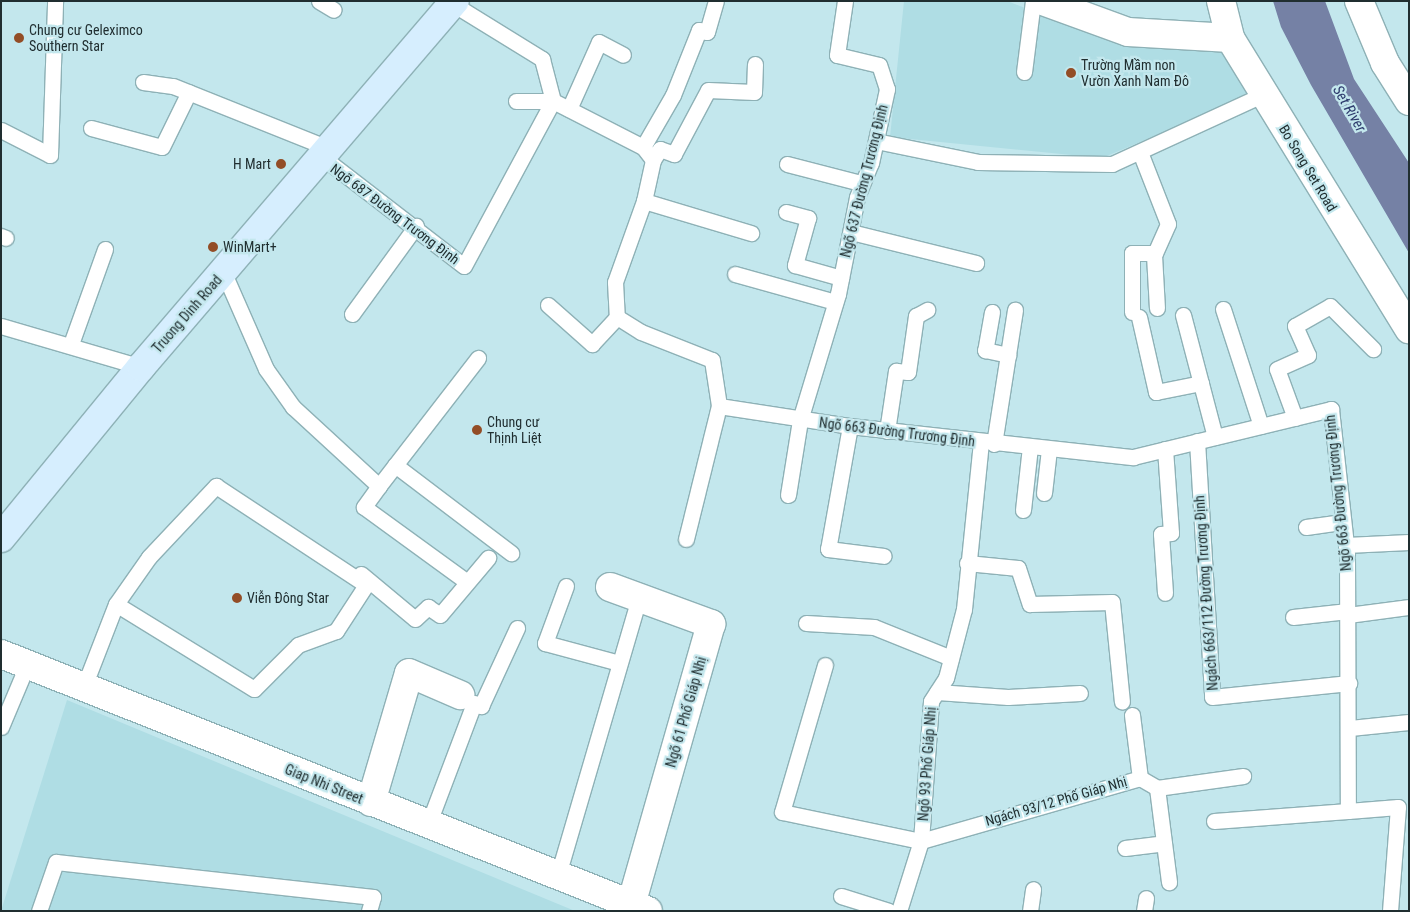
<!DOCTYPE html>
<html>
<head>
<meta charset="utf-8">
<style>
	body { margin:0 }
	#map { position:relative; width:1410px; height:912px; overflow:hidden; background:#c3e7ed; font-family:"Roboto Condensed",sans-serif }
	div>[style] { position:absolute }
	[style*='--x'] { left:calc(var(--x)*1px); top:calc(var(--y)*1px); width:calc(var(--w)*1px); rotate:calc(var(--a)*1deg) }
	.built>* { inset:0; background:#afdde4 }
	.water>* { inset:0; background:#7581a5 }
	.roads { filter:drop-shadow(1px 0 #8eb1b6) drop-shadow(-1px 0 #8eb1b6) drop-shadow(0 1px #8eb1b6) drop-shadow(0 -1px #8eb1b6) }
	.service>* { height:15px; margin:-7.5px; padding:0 7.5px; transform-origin:7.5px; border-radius:7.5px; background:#fff }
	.minor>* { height:28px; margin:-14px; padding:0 14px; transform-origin:14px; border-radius:14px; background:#fff }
	.tertiary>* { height:28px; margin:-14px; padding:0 14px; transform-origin:14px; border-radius:14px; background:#fff }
	.secondary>* { height:28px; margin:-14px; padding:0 14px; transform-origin:14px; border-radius:14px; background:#d6eefe }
	.dots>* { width:14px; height:14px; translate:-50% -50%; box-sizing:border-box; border:2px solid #c3e7ed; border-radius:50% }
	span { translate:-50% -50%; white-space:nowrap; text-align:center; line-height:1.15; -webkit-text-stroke:4.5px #c3e7ed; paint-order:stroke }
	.poi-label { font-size:14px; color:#202e30 }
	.left { translate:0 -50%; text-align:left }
	.right { translate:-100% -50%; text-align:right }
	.street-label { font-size:14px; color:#202e30 }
	.water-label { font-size:15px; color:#2e3b6d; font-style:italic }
	.frame { position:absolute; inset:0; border:2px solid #202e30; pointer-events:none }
</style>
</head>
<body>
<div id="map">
	<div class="built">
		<div style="clip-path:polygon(904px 1px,1007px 1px,1113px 41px,1181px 50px,1230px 50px,1257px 93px,1102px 158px,890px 137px)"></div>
		<div style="clip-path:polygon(67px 700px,575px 911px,1px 911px)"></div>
	</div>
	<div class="water">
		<div style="clip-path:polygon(1273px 1px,1325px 1px,1354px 79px,1409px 163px,1409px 253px,1311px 85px,1281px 27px)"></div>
	</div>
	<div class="roads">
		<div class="service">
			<div style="--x:319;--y:1;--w:17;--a:31"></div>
			<div style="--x:453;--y:4;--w:105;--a:31.7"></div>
			<div style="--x:542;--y:59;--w:43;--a:75.3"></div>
			<div style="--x:553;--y:101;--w:101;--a:27.1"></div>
			<div style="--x:643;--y:147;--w:16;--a:52"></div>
			<div style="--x:653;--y:160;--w:42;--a:102.4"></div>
			<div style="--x:644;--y:201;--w:86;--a:109.7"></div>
			<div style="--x:615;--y:282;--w:35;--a:87"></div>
			<div style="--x:617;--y:317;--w:28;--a:32"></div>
			<div style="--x:641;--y:332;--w:76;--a:21.5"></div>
			<div style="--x:712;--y:360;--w:47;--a:81.3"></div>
			<div style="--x:719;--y:406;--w:133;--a:8.7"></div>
			<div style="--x:850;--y:426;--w:285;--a:6.3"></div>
			<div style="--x:1133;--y:457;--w:204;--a:-13.6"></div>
			<div style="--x:1331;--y:409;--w:147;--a:83.7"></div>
			<div style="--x:1347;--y:555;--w:256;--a:89.8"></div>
			<div style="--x:1348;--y:811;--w:50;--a:-4.6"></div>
			<div style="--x:1398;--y:807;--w:104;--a:94.4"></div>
			<div style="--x:1024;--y:72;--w:72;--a:-82.8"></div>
			<div style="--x:143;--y:82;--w:30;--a:8"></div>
			<div style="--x:173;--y:86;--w:167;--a:21.8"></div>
			<div style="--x:569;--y:109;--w:73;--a:-65.9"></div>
			<div style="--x:599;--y:42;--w:27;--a:28"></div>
			<div style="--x:91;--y:128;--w:73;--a:15"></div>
			<div style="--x:162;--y:147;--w:61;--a:-63.9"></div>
			<div style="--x:1;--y:130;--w:55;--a:27"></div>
			<div style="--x:50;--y:155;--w:154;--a:-88.1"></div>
			<div style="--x:876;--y:141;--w:104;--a:11.6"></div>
			<div style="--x:978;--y:162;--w:134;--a:0.9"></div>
			<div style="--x:1112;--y:164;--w:167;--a:-24.7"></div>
			<div style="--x:643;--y:147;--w:60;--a:-60"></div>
			<div style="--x:673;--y:95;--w:70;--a:-68.2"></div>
			<div style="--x:699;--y:30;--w:8;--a:14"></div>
			<div style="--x:707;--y:32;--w:32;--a:-74"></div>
			<div style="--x:1140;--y:152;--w:77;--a:68.7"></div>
			<div style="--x:1168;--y:224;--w:34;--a:114"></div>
			<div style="--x:1154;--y:255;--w:53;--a:86.8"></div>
			<div style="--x:321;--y:156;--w:180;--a:37.6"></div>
			<div style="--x:464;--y:266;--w:187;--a:-61.7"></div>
			<div style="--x:553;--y:101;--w:37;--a:180"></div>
			<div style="--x:653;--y:160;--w:13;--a:-58"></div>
			<div style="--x:660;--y:149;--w:15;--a:20"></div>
			<div style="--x:674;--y:154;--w:72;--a:-62"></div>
			<div style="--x:708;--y:90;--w:46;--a:2.5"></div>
			<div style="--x:754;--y:92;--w:28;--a:-88"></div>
			<div style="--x:787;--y:164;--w:76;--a:14.4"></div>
			<div style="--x:644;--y:201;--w:112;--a:16.7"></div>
			<div style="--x:786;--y:212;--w:23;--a:15"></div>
			<div style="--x:808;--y:218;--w:49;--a:105.5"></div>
			<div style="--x:795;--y:265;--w:48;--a:15.8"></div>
			<div style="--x:851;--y:232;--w:129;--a:13.9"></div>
			<div style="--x:1;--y:236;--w:5;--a:22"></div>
			<div style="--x:223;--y:271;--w:107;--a:66.3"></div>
			<div style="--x:266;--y:369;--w:47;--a:54.6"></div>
			<div style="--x:293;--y:407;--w:117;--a:42.6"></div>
			<div style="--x:379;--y:486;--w:26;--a:126"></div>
			<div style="--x:364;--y:507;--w:126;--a:36"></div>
			<div style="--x:735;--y:274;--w:104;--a:15.6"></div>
			<div style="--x:548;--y:305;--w:59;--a:41.6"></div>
			<div style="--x:592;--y:344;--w:37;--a:-47"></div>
			<div style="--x:1223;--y:309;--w:123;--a:72"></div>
			<div style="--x:992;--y:312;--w:39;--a:100"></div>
			<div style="--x:985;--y:350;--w:24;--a:12"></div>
			<div style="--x:1132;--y:312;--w:59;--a:-90"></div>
			<div style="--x:1132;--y:253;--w:23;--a:0"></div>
			<div style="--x:352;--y:314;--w:109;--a:-54"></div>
			<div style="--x:1183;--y:315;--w:126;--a:75.3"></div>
			<div style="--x:1139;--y:317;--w:77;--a:77.2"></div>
			<div style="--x:1156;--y:392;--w:46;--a:-11.3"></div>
			<div style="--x:1;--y:326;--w:146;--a:16.3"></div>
			<div style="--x:71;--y:344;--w:101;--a:-70.3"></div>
			<div style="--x:1295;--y:418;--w:52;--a:-110.2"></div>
			<div style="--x:1277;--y:369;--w:34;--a:-24"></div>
			<div style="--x:1308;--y:355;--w:32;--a:-114"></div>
			<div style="--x:1295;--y:326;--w:40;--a:-29.7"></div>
			<div style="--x:1330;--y:306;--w:61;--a:45"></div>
			<div style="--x:850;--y:426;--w:125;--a:100.1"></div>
			<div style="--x:828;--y:549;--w:56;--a:7.1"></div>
			<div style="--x:887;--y:431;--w:61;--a:-81.5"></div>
			<div style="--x:896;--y:371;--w:12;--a:5"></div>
			<div style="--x:908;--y:372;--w:57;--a:-81.9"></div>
			<div style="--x:916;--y:316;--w:13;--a:-29"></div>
			<div style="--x:1197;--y:441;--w:256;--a:86.6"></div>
			<div style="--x:1212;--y:697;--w:138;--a:-5.8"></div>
			<div style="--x:994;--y:444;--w:136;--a:-81.1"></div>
			<div style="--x:1165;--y:449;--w:84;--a:85.9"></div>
			<div style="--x:1171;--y:533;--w:10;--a:174"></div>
			<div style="--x:1161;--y:534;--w:59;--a:86.1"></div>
			<div style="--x:395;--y:465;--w:146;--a:37.2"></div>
			<div style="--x:379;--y:486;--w:162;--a:-52.3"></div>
			<div style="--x:1044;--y:493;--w:44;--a:-83.5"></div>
			<div style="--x:788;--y:495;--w:76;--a:-80.9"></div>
			<div style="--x:800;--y:420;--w:132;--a:-73.2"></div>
			<div style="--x:838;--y:294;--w:99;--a:-78.9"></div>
			<div style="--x:857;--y:197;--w:37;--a:-68"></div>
			<div style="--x:871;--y:163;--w:76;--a:-77.8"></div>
			<div style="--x:887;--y:89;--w:25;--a:-108"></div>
			<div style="--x:879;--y:65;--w:43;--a:-166.6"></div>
			<div style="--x:837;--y:55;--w:55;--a:-81.6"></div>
			<div style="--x:1023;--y:510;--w:63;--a:-83.7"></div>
			<div style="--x:1306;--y:527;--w:37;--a:-8"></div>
			<div style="--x:686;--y:539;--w:137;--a:-76.1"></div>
			<div style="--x:1346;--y:545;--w:63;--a:-2.7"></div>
			<div style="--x:967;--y:563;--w:51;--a:5.6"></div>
			<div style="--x:1018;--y:568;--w:38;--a:72"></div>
			<div style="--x:1030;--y:604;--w:82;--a:-1.4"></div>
			<div style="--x:1112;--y:602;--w:100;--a:84.3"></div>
			<div style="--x:361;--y:574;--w:70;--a:39.8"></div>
			<div style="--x:415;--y:619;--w:18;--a:-43"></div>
			<div style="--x:428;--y:607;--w:14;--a:34"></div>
			<div style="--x:440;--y:615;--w:75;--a:-49.9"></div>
			<div style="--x:566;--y:586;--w:61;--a:110.2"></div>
			<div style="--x:545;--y:643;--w:77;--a:15.1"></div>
			<div style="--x:1348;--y:615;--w:62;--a:-7.5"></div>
			<div style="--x:1293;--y:617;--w:55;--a:-6.2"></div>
			<div style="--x:806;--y:623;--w:68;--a:3.4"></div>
			<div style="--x:874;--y:627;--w:83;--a:21.9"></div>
			<div style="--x:825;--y:665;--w:153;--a:106.3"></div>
			<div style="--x:782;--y:812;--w:142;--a:11.8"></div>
			<div style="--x:921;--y:841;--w:228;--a:-16"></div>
			<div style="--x:1140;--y:778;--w:20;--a:30"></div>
			<div style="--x:1157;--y:788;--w:95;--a:82.7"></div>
			<div style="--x:83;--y:689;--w:91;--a:-68.8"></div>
			<div style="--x:116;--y:604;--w:57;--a:-54.9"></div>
			<div style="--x:149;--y:557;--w:98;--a:-46.7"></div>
			<div style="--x:216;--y:486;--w:180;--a:33.4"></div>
			<div style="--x:366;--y:585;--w:55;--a:123.1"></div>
			<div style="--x:336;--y:631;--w:40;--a:159.8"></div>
			<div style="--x:298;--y:645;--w:62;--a:135"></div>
			<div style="--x:254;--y:689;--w:162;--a:-148.4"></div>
			<div style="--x:937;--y:692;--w:71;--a:4"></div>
			<div style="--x:1008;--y:697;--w:72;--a:-3.2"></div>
			<div style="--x:1132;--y:715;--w:64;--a:82.8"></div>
			<div style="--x:1;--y:727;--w:67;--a:-67.2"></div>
			<div style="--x:1350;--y:728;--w:59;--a:-5.8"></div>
			<div style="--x:1157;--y:788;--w:87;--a:-7.9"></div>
			<div style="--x:1214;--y:821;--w:134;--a:-4.3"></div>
			<div style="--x:428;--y:825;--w:130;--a:-69.3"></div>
			<div style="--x:474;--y:703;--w:8;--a:23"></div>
			<div style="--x:481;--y:706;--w:86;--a:-65.2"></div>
			<div style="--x:1125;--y:848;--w:39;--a:-7"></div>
			<div style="--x:558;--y:875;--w:289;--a:-73.7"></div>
			<div style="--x:841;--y:896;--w:50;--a:17.4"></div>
			<div style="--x:39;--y:911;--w:52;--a:-70.9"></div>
			<div style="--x:56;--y:862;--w:319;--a:6.3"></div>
			<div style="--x:373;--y:897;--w:15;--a:106"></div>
			<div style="--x:899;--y:911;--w:73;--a:-72.6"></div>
			<div style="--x:921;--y:841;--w:140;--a:-85.9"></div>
			<div style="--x:931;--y:701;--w:27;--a:-57"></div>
			<div style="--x:946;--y:678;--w:71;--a:-75.4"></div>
			<div style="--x:964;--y:609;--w:168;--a:-84.2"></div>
			<div style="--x:1030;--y:911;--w:22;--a:-82"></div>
			<div style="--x:1144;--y:911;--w:13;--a:-81"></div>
		</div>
		<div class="minor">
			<div style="--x:1043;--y:1;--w:90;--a:20"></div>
			<div style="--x:1128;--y:32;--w:102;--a:3.4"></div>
			<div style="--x:610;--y:587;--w:108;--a:20.1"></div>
			<div style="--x:711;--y:624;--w:291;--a:105.9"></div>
			<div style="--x:371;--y:802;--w:134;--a:-73.6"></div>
			<div style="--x:409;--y:673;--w:56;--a:23.3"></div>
		</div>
		<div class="tertiary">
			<div style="--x:1221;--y:1;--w:38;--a:76"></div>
			<div style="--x:1230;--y:38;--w:342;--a:58.4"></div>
			<div style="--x:1359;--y:1;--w:67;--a:67.2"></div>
			<div style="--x:1385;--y:63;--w:45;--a:57.7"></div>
			<div style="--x:1;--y:654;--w:696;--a:21.66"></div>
		</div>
		<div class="secondary">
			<div style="--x:1;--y:538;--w:221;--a:-50.7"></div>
			<div style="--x:141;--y:367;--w:482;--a:-49.4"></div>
		</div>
	</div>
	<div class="dots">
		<div style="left:19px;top:38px;background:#934d26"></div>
		<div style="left:1071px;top:73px;background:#934d26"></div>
		<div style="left:281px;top:164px;background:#934d26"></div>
		<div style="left:213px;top:247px;background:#934d26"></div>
		<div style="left:477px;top:430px;background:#934d26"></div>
		<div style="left:237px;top:598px;background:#934d26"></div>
	</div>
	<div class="poi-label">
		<span class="left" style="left:29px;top:38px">Chung cư Geleximco<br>Southern Star</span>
		<span class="left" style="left:1081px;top:73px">Trường Mầm non<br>Vườn Xanh Nam Đô</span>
		<span class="right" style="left:271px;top:164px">H Mart</span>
		<span class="left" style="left:223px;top:247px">WinMart+</span>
		<span class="left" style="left:487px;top:430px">Chung cư<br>Thịnh Liệt</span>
		<span class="left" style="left:247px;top:598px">Viễn Đông Star</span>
	</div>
	<div class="street-label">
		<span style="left:1308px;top:168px;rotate:59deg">Bo Song Set Road</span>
		<span style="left:864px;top:181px;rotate:-76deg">Ngõ 637 Đường Trương Định</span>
		<span style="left:395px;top:214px;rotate:37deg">Ngõ 687 Đường Trương Định</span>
		<span style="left:187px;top:314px;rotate:-49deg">Truong Dinh Road</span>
		<span style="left:897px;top:432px;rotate:7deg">Ngõ 663 Đường Trương Định</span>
		<span style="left:1338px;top:493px;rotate:-96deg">Ngõ 663 Đường Trương Định</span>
		<span style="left:1206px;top:593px;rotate:-94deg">Ngách 663/112 Đường Trương Định</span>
		<span style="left:686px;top:712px;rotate:-74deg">Ngõ 61 Phố Giáp Nhị</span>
		<span style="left:927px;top:764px;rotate:-86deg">Ngõ 93 Phố Giáp Nhị</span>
		<span style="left:324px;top:784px;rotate:22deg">Giap Nhi Street</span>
		<span style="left:1056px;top:801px;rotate:-16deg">Ngách 93/12 Phố Giáp Nhị</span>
	</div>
	<div class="water-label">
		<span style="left:1349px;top:109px;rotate:60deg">Set River</span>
	</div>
	<div class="frame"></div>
</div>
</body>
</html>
